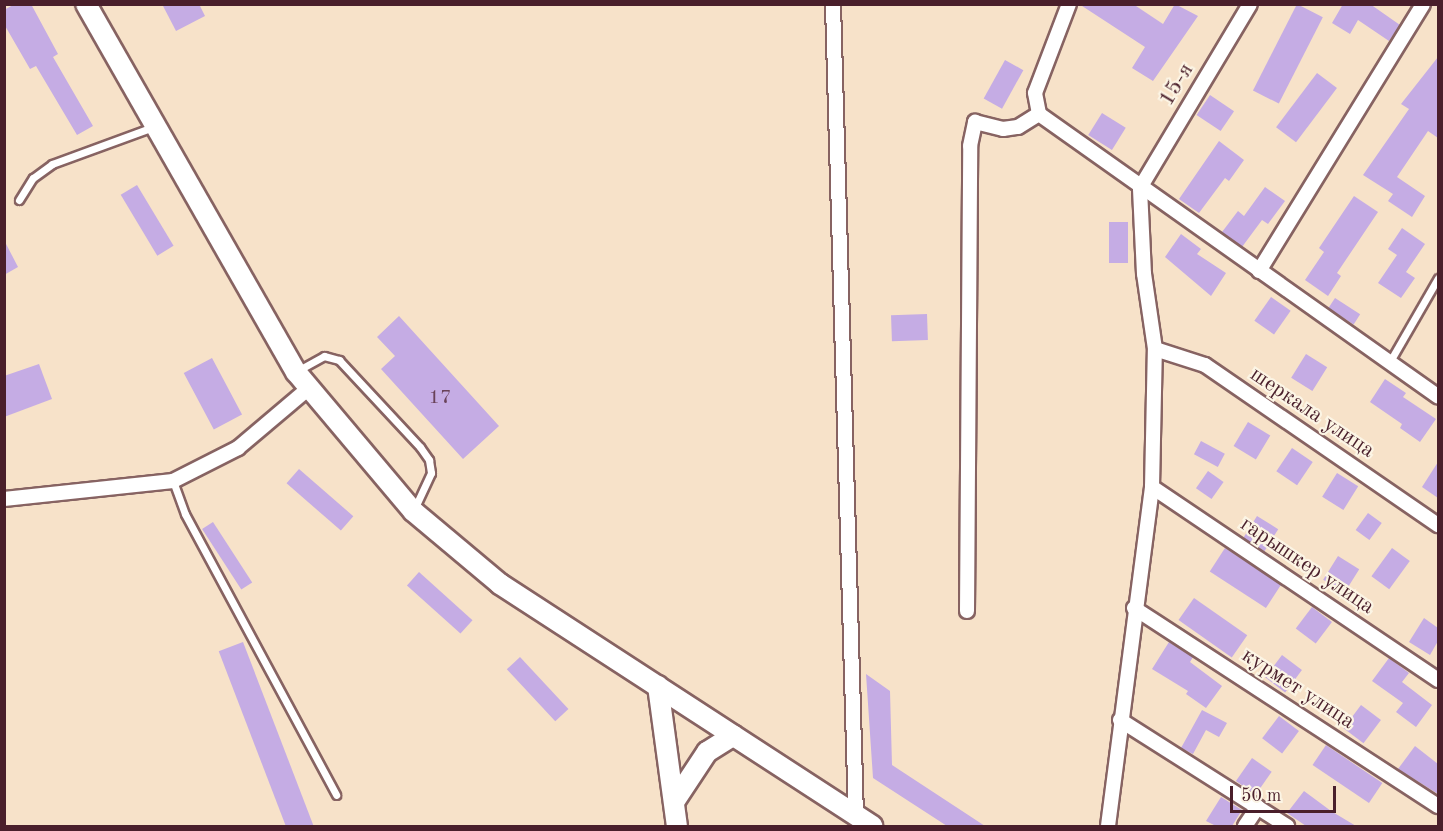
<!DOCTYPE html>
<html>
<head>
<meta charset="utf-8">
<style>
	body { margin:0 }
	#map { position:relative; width:1443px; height:831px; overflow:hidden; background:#f7e2c9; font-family:"Old Standard TT",serif }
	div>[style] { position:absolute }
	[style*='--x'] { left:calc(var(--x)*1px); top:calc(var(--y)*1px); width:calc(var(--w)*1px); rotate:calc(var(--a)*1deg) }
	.building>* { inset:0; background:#c5ace4; transform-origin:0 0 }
	.roads { filter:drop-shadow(2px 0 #876362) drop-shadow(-2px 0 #876362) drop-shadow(0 2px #876362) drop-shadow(0 -2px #876362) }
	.service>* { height:7px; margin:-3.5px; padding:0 3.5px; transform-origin:3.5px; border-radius:3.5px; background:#fff }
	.minor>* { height:14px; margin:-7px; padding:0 7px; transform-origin:7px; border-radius:7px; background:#fff }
	.secondary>* { height:20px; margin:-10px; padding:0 10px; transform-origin:10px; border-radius:10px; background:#fff }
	span { translate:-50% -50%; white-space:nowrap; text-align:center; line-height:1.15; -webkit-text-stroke:4.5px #fcf5e5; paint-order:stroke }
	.number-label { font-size:20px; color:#694259 }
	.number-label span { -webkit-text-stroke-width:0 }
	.street-label { font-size:22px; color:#4a1f2b }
	.frame { position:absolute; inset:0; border:6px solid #4a1f2b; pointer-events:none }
	.scale { position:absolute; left:1230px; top:786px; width:106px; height:27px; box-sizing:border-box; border:3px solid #4a1f2b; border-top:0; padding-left:8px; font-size:18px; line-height:21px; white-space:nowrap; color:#4a1f2b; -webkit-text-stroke:4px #fcf5e5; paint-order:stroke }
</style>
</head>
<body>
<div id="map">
	<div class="building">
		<div style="clip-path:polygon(15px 4px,31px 4px,58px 54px,53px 57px,93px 126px,77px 135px,36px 66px,30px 69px,4px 24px,4px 10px)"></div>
		<div style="clip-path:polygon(162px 4px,199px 4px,205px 16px,176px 31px)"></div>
		<div style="clip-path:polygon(1079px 4px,1133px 4px,1163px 24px,1175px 4px,1198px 16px,1153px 81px,1132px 68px,1145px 47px)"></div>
		<div style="left:1297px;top:4px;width:29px;height:97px;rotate:27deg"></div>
		<div style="clip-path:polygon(1343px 4px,1370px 4px,1400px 25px,1389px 41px,1358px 20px,1350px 34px,1332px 23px)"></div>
		<div style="clip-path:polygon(1438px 57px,1438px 138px,1428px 131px,1397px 177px,1425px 196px,1412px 217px,1388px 201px,1393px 194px,1363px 175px,1409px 109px,1401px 104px)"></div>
		<div style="left:1005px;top:60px;width:21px;height:44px;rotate:29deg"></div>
		<div style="left:1317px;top:73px;width:25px;height:68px;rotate:37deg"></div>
		<div style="left:1210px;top:95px;width:29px;height:24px;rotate:34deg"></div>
		<div style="left:1102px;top:113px;width:28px;height:26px;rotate:32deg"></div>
		<div style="clip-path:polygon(1219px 141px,1244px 160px,1229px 181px,1225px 178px,1199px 213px,1179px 199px)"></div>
		<div style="left:137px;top:185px;width:71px;height:19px;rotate:59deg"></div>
		<div style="clip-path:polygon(1265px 187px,1285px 201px,1268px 224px,1262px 220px,1242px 247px,1222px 232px,1238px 211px,1244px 216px)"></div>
		<div style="clip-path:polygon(1354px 196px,1378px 212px,1337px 273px,1341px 276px,1328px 296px,1305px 280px,1324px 252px,1319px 248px)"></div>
		<div style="left:1109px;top:222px;width:19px;height:41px"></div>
		<div style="clip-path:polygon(1402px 228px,1425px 244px,1406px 272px,1415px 278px,1401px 298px,1378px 283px,1397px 255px,1388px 249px)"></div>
		<div style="clip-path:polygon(1181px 234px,1201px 249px,1197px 254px,1226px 273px,1211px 296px,1165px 257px)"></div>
		<div style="clip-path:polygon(4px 240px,18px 267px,4px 275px)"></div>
		<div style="left:1271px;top:297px;width:24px;height:29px;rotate:35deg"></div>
		<div style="left:1335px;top:298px;width:30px;height:12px;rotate:33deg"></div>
		<div style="left:927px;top:314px;width:26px;height:36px;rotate:88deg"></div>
		<div style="clip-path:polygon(399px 316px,499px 426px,463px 459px,381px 369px,395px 356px,377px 337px)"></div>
		<div style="left:1306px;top:354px;width:25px;height:28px;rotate:32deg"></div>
		<div style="left:212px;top:358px;width:64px;height:32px;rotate:62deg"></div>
		<div style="clip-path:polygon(39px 364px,52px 399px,4px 417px,4px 376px)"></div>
		<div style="clip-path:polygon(1385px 379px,1406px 393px,1403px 397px,1436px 419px,1420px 442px,1400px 428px,1402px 424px,1370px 402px)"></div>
		<div style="left:1248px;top:422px;width:26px;height:28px;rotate:31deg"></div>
		<div style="left:1201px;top:441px;width:27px;height:15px;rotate:28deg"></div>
		<div style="left:1292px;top:448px;width:25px;height:28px;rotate:34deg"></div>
		<div style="clip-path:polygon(1438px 462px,1438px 498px,1422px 487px)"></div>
		<div style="left:299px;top:469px;width:72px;height:19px;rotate:41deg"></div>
		<div style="left:1208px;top:471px;width:19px;height:21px;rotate:35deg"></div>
		<div style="left:1337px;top:473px;width:25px;height:28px;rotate:32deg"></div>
		<div style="left:1368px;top:513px;width:17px;height:21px;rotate:36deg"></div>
		<div style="left:1257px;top:516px;width:25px;height:26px;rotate:32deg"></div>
		<div style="left:213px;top:522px;width:72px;height:13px;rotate:57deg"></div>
		<div style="left:1225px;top:548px;width:67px;height:28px;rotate:33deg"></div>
		<div style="left:1392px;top:548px;width:22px;height:35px;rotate:36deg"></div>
		<div style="left:1338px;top:556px;width:25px;height:28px;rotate:32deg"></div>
		<div style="left:419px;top:572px;width:72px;height:18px;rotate:42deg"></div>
		<div style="left:1194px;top:598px;width:65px;height:27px;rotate:35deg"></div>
		<div style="left:1312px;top:607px;width:25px;height:27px;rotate:37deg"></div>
		<div style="clip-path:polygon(1424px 618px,1438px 628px,1438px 641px,1430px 655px,1409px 642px)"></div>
		<div style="left:243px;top:642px;width:197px;height:26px;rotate:69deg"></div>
		<div style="clip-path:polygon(1169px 642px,1193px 657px,1190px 662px,1222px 686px,1206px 708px,1186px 694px,1188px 691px,1152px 669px)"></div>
		<div style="left:1282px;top:655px;width:25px;height:28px;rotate:37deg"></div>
		<div style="left:520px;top:657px;width:71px;height:18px;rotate:47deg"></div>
		<div style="clip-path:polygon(1389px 658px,1409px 673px,1402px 682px,1432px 705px,1416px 727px,1396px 712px,1403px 703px,1372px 681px)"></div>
		<div style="clip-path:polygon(866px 674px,890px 691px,892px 765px,985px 826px,947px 826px,873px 778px)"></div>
		<div style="left:1361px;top:705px;width:25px;height:29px;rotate:37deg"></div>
		<div style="clip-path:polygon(1202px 710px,1227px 723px,1219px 737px,1206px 730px,1193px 754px,1181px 748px)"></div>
		<div style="left:1279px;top:716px;width:25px;height:28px;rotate:37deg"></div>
		<div style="left:1326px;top:745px;width:68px;height:24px;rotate:34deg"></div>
		<div style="clip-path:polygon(1415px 746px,1438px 764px,1438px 794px,1398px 769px)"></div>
		<div style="left:1252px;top:758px;width:24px;height:28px;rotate:35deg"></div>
		<div style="clip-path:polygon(1304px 791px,1331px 811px,1356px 826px,1306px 826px,1287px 813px)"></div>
		<div style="clip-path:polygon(1221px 797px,1242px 810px,1232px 826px,1216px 826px,1206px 821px)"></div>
	</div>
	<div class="roads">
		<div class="service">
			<div style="--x:19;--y:200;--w:26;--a:-58"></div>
			<div style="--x:33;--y:178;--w:24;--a:-36"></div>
			<div style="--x:52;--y:164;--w:108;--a:-20.1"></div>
			<div style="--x:1389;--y:363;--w:98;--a:-60"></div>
			<div style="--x:297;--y:371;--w:31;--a:-29"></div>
			<div style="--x:324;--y:356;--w:16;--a:15"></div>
			<div style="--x:339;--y:360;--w:119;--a:47"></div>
			<div style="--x:420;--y:447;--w:16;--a:55"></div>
			<div style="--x:429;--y:460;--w:13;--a:81"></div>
			<div style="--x:431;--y:473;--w:40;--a:115"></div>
			<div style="--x:173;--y:481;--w:35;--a:70"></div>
			<div style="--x:185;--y:514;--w:319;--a:61.7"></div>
		</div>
		<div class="minor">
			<div style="--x:833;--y:4;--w:812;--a:88.38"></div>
			<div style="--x:1069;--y:4;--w:95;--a:110.9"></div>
			<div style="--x:1035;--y:93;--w:21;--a:79"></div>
			<div style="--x:1039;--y:114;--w:489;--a:35.3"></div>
			<div style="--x:1140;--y:188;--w:214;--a:-59.1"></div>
			<div style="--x:1259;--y:271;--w:313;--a:-58.4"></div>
			<div style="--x:1155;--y:349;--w:52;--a:17.7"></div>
			<div style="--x:1205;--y:365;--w:283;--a:34.5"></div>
			<div style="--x:1152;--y:487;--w:345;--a:34"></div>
			<div style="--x:4;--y:499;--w:170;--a:-6.1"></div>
			<div style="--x:173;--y:481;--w:73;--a:-26.9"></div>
			<div style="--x:238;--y:448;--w:93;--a:-40.2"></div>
			<div style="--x:1134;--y:608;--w:363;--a:33.1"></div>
			<div style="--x:967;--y:611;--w:465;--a:-89.6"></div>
			<div style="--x:970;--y:146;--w:25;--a:-78"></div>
			<div style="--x:975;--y:122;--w:29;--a:14"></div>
			<div style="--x:1003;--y:129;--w:15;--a:-8"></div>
			<div style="--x:1018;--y:127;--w:25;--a:-32"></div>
			<div style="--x:1120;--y:720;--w:198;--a:32.4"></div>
			<div style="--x:1108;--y:826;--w:342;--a:-82.6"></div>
			<div style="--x:1152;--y:487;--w:138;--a:-88.8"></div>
			<div style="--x:1155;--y:349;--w:76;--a:-98.3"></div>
			<div style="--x:1144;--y:274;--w:86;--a:-92.7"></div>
			<div style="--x:1245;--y:826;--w:23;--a:-56"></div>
		</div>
		<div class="secondary">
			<div style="--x:86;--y:4;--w:424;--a:60.3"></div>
			<div style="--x:296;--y:372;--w:182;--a:49.9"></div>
			<div style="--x:413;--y:511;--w:114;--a:40"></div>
			<div style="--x:500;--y:584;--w:444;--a:33"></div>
			<div style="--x:658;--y:686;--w:141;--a:82.3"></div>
			<div style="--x:674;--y:802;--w:60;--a:-56.6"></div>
			<div style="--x:707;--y:752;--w:31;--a:-32"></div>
		</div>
	</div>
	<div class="number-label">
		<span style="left:440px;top:398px">17</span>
	</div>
	<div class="street-label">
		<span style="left:1177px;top:85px;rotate:-59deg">15-я</span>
		<span style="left:1312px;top:413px;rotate:34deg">шеркала улица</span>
		<span style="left:1307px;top:566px;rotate:34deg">гарышкер улица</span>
		<span style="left:1298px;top:689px;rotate:33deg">курмет улица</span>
	</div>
	<div class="frame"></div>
	<div class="scale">50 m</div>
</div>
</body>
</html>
